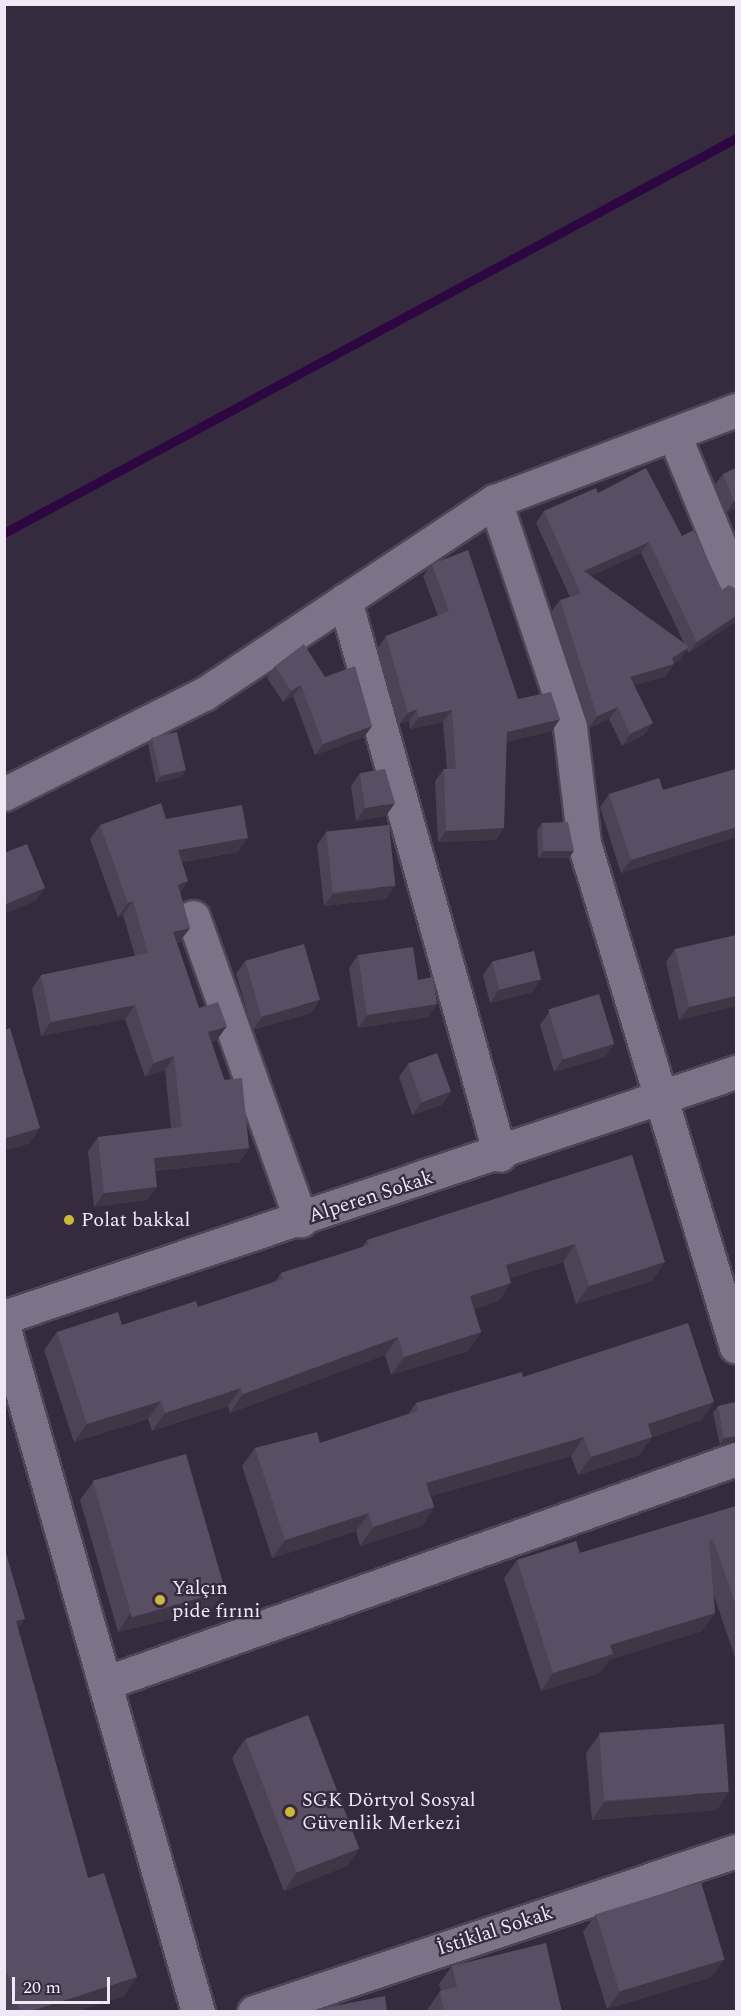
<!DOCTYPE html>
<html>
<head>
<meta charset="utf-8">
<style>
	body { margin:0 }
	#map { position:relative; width:741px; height:2016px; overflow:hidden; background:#352a3e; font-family:Spectral,serif }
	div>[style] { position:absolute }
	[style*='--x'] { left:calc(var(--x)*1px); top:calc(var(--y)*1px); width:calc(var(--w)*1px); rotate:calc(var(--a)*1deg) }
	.stream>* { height:9px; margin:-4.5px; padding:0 4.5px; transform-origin:4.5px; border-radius:4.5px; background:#2d0741 }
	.roads { filter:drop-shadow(2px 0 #4f4556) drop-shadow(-2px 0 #4f4556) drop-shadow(0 2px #4f4556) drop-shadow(0 -2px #4f4556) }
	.minor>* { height:33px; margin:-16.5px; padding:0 16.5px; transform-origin:16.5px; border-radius:16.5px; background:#7e7288 }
	.wall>* { inset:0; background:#4d4356 }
	.shaded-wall>* { inset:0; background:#3f3746 }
	.building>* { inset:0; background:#5a4e64; transform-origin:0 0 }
	.dots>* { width:16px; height:16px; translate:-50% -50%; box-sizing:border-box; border:3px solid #352a3e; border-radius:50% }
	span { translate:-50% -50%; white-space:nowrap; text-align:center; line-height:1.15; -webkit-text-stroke:4.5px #352a3e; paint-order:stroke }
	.street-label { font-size:20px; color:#efe8f5 }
	.poi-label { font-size:20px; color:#efe8f5 }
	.left { translate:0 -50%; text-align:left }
	.frame { position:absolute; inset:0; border:6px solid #efe8f5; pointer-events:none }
	.scale { position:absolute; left:12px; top:1977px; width:98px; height:27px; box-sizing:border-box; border:3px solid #efe8f5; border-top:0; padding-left:8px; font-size:18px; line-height:21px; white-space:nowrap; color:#efe8f5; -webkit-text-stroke:4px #352a3e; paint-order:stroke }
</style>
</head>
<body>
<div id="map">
	<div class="stream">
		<div style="--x:4;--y:533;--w:832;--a:-28.35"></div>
	</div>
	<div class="roads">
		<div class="minor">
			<div style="--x:675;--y:437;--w:161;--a:67.7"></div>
			<div style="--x:495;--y:501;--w:238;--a:71.6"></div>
			<div style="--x:570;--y:727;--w:117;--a:83.1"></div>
			<div style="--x:584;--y:843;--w:526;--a:73.22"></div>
			<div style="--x:345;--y:600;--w:576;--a:74.4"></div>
			<div style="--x:4;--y:794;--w:224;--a:-26.6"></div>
			<div style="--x:204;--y:694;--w:349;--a:-33.6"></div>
			<div style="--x:495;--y:501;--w:258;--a:-20.7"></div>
			<div style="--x:193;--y:917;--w:322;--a:70.4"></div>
			<div style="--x:4;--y:1317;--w:772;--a:-18.51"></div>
			<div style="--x:4;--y:1329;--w:710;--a:74.14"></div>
			<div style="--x:105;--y:1683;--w:670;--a:-19.54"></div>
			<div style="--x:254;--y:2012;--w:508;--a:-18.47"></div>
		</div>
	</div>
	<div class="wall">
		<div style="clip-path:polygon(736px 468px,736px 508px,726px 513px,715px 485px,723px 474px)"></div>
		<div style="clip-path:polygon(evenodd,598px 493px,682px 536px,722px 590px,736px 589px,689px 653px,687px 650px,681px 659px,674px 663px,666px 676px,634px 685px,644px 735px,622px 746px,609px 719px,589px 728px,551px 612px,560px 600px,570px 597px,536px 523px,544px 511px,598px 493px,641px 553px,684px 643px,590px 576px,641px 553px)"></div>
		<div style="clip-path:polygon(432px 564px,518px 699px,552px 731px,506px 742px,496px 840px,438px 842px,435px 781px,444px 769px,447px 769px,443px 722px,410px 729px,409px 721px,399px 724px,378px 648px,386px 636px,438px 616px,423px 576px)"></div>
		<div style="clip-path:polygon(275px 666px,325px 677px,372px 726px,364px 737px,315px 755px,293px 696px,283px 702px,267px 678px)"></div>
		<div style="clip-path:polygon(152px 738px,186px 770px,181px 777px,156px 783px,148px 744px)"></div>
		<div style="clip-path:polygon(736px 769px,736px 837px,621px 873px,600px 807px,609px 794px,663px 790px)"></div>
		<div style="clip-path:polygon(360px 773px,386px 816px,356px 821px,351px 786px)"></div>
		<div style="clip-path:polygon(166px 819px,238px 852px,182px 862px,180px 893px,190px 928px,180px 941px,177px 943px,199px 1008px,217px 1040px,211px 1042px,249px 1148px,240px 1162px,155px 1171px,147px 1200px,94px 1207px,88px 1151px,98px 1137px,171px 1128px,165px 1070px,145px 1077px,125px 1019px,41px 1036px,32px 989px,41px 975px,135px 956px,123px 915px,118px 917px,90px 839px,100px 825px)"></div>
		<div style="clip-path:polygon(542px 823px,569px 858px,538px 858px,537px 830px)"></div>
		<div style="clip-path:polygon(326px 832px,386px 899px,324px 906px,317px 845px)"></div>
		<div style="clip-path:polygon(675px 949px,736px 1006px,679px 1020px,666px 962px)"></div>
		<div style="clip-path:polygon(358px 955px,418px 980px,437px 1004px,428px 1017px,358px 1028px,349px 968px)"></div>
		<div style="clip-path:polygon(245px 961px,311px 1013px,253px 1030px,236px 974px)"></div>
		<div style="clip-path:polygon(492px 962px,541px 979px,532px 992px,490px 1003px,483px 975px)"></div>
		<div style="clip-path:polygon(549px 1012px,614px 1044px,605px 1057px,554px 1072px,540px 1025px)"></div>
		<div style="clip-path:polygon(408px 1064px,442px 1105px,412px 1115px,399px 1077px)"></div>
		<div style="clip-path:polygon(632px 1155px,652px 1281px,576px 1304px,563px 1262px,510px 1278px,499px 1301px,474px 1309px,481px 1332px,468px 1351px,391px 1375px,385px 1355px,230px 1413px,228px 1406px,152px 1431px,148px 1419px,74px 1442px,44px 1350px,57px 1332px,122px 1325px,198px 1307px,275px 1282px,281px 1273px,362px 1247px,367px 1240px)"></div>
		<div style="clip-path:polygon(736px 1272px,736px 1282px,734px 1276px)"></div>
		<div style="clip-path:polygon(523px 1377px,702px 1420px,652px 1437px,639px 1455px,578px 1475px,571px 1456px,431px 1496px,434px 1507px,422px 1526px,360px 1546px,356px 1531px,272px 1558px,242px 1466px,255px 1448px,320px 1443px,408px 1414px,416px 1403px)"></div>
		<div style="clip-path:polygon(736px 1402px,736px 1442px,720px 1445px,713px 1413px,718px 1406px)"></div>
		<div style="clip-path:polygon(93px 1482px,212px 1609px,118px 1632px,80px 1500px)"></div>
		<div style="clip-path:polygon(736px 1506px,736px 1660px,713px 1593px,715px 1613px,702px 1631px,609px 1660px,600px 1673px,541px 1691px,504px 1578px,517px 1560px,580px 1553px)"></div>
		<div style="clip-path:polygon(4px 1546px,18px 1629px,88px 1878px,124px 1996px,74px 2012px,4px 2012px)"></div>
		<div style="clip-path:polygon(599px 1735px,717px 1810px,592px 1820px,586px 1753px)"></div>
		<div style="clip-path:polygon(245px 1739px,347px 1866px,284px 1891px,232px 1758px)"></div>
		<div style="clip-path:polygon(596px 1914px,712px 1977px,607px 2009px,583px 1932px)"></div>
		<div style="clip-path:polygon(452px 1966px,562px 2012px,427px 2012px,427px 2010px,440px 1991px,441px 1991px,439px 1984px)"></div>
	</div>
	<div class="shaded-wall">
		<div style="clip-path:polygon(736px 500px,736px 508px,726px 513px,734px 501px)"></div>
		<div style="clip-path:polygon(649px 542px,641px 553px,576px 583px,584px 571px)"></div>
		<div style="clip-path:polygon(736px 616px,736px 622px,689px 653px,697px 642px)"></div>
		<div style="clip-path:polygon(689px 647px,681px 659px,671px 665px,674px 664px,666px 676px,622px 689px,630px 677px,672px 658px)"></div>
		<div style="clip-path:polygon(301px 685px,293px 696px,283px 702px,291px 691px)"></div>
		<div style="clip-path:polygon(618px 707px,609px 719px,589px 728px,597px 716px)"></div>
		<div style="clip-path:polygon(417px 709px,409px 721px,399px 724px,408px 713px)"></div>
		<div style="clip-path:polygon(452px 710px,443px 722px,410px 729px,419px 717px)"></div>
		<div style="clip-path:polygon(560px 719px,552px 731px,498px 744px,507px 732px)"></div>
		<div style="clip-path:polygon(653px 723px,644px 735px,622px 746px,630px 734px)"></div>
		<div style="clip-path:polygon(372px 726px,364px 737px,315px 755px,323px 744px)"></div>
		<div style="clip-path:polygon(186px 770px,181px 777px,156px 783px,161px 776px)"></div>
		<div style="clip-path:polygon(395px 803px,386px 816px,356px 821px,365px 808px)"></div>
		<div style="clip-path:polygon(736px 827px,736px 837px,621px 873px,631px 860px)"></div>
		<div style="clip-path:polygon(504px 828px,496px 840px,438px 842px,446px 831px)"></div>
		<div style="clip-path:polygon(248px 838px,238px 852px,168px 864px,178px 850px)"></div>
		<div style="clip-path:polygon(543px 851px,574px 851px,569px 858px,538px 858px)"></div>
		<div style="clip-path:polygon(188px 881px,179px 895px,178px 885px)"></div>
		<div style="clip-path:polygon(395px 886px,386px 899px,324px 906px,333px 894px)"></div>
		<div style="clip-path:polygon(45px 888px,36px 901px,4px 914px,4px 905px)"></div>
		<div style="clip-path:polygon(133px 901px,123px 915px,118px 917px,128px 903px)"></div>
		<div style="clip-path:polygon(190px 928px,180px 941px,163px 946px,173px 932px)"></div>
		<div style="clip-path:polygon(541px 979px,532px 992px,490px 1003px,499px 990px)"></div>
		<div style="clip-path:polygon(736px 996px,736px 1006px,679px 1020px,689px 1007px)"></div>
		<div style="clip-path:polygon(320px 1000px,311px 1013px,253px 1030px,262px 1017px)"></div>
		<div style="clip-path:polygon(437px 1004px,428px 1017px,358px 1028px,367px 1015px)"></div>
		<div style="clip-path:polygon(135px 1005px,125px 1019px,41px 1036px,51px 1022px)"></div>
		<div style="clip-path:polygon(227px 1026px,217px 1040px,198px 1046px,208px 1032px)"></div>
		<div style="clip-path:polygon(614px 1044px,605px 1057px,554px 1072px,563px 1059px)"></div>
		<div style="clip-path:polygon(174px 1056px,165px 1070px,145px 1077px,154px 1063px)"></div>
		<div style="clip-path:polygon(451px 1092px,442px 1105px,412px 1115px,422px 1102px)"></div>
		<div style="clip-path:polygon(40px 1128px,29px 1144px,4px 1151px,4px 1139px)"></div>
		<div style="clip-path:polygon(249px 1148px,240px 1162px,144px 1172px,154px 1158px)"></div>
		<div style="clip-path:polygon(157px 1187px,147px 1200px,94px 1207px,104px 1193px)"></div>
		<div style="clip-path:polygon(575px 1244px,563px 1262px,493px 1283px,506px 1265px)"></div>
		<div style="clip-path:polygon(665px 1262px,652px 1281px,576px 1304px,589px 1286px)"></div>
		<div style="clip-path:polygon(511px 1283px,499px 1301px,457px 1315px,470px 1296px)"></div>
		<div style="clip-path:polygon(481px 1332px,468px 1351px,391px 1375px,404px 1357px)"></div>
		<div style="clip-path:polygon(398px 1337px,385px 1355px,230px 1413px,243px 1394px)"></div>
		<div style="clip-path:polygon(241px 1388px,228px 1406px,152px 1431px,165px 1413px)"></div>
		<div style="clip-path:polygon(161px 1401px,148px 1419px,74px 1442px,87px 1424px)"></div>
		<div style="clip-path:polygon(714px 1402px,702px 1420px,635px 1442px,648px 1424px)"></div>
		<div style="clip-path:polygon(736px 1436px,736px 1442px,720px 1445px,724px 1438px)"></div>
		<div style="clip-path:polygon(584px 1437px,571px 1456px,414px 1501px,426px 1483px)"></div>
		<div style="clip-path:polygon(652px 1437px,639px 1455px,578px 1475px,591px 1457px)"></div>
		<div style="clip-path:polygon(434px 1507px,422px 1526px,360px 1546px,373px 1527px)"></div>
		<div style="clip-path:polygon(369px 1513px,356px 1531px,272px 1558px,285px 1540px)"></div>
		<div style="clip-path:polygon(225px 1591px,212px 1609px,118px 1632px,130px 1614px)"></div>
		<div style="clip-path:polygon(715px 1613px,702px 1631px,609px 1660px,600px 1673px,541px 1691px,553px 1673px,610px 1645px)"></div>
		<div style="clip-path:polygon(25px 1619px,12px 1637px,16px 1621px)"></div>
		<div style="clip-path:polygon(729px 1792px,717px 1810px,592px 1820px,604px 1802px)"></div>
		<div style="clip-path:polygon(360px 1848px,347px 1866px,284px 1891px,297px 1872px)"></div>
		<div style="clip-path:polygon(725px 1959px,712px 1977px,607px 2009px,620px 1991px)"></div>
		<div style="clip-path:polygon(137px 1977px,124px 1996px,74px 2012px,28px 2012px)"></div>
	</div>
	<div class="building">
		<div style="clip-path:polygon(646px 468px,682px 536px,694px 530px,722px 590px,729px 585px,736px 589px,736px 616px,697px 642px,649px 542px,584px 571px,689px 647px,672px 658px,674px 664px,630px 677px,653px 723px,630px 734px,618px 707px,597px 716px,560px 600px,581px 594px,544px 511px,596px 488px,598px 493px)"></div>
		<div style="clip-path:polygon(736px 468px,736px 500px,734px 501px,723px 474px)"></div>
		<div style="clip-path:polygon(468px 550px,518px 699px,551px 692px,560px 719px,507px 732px,504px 828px,446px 831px,444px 769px,456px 769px,452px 710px,419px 717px,417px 709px,408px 713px,386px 636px,449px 611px,432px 564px)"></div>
		<div style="clip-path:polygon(304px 644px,325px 677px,355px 666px,372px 726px,323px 744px,301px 685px,291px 691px,275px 666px)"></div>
		<div style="left:177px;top:732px;width:39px;height:26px;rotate:77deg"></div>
		<div style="clip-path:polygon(385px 769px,395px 803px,365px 808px,360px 773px)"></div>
		<div style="clip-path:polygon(736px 769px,736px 827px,631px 860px,609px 794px,659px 778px,663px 790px)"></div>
		<div style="clip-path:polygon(161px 803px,166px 819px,242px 805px,248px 838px,178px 850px,188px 881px,178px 885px,190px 928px,173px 932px,199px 1008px,218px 1002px,227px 1026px,208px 1032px,224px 1080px,242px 1078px,249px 1148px,154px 1158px,157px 1187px,104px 1193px,98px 1137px,182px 1127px,174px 1056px,154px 1063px,135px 1005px,51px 1022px,41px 975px,148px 953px,133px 901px,128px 903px,100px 825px)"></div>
		<div style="clip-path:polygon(568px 822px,574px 851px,543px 851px,542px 823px)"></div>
		<div style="left:389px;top:825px;width:61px;height:63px;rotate:84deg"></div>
		<div style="clip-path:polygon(27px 844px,45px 888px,4px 905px,4px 853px)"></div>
		<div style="clip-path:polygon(736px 935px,736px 996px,689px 1007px,675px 949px)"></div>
		<div style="left:304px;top:944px;width:58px;height:61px;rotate:74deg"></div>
		<div style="clip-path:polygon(413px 947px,418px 980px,433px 977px,437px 1004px,367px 1015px,358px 955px)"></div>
		<div style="left:534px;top:951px;width:29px;height:43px;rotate:76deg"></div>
		<div style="left:599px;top:994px;width:52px;height:53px;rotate:73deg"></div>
		<div style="clip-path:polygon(10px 1028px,40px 1128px,4px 1139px,4px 1030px)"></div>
		<div style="left:437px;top:1053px;width:41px;height:31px;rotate:70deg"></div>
		<div style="clip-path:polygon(632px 1155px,665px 1262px,589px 1286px,575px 1244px,506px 1265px,511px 1283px,470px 1296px,481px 1332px,404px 1357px,398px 1337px,243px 1394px,241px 1388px,165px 1413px,161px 1401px,87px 1424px,57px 1332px,118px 1312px,122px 1325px,196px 1301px,198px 1307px,283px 1279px,281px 1273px,369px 1245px,367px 1240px)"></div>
		<div style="clip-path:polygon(688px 1323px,714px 1402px,648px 1424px,652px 1437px,591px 1457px,584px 1437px,426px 1483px,434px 1507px,373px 1527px,369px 1513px,285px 1540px,255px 1448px,317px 1432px,320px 1443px,418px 1411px,416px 1403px,522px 1372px,523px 1377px)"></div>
		<div style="clip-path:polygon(736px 1402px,736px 1436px,724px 1438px,718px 1406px)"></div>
		<div style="left:186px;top:1454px;width:142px;height:97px;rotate:74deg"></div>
		<div style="clip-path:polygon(736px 1506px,736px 1605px,713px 1540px,709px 1541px,715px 1613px,610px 1645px,613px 1654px,553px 1673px,517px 1560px,576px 1541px,580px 1553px)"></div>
		<div style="clip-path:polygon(4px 1546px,25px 1619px,16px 1621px,88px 1878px,104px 1873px,137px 1977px,28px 2012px,20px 2012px,8px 1973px,4px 1974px,4px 1905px,5px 1905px,4px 1901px)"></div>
		<div style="left:308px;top:1715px;width:143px;height:67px;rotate:69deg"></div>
		<div style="left:724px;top:1724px;width:68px;height:125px;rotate:86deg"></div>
		<div style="left:701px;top:1882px;width:81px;height:110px;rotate:73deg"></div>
		<div style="clip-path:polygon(546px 1943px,562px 2012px,444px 2012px,440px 1991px,457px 1987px,452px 1966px)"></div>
		<div style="clip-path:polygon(385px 1996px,387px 2012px,304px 2012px)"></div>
	</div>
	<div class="dots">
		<div style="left:69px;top:1220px;background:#cdb938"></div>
		<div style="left:160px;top:1600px;background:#cdb938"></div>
		<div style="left:290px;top:1812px;background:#cdb938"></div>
	</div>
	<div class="street-label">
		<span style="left:371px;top:1197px;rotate:-18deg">Alperen Sokak</span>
		<span style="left:495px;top:1931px;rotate:-18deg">İstiklal Sokak</span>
	</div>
	<div class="poi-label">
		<span class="left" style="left:81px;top:1220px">Polat bakkal</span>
		<span class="left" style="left:172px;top:1600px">Yalçın<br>pide fırıni</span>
		<span class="left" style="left:302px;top:1812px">SGK Dörtyol Sosyal<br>Güvenlik Merkezi</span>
	</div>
	<div class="frame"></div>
	<div class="scale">20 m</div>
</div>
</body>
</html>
